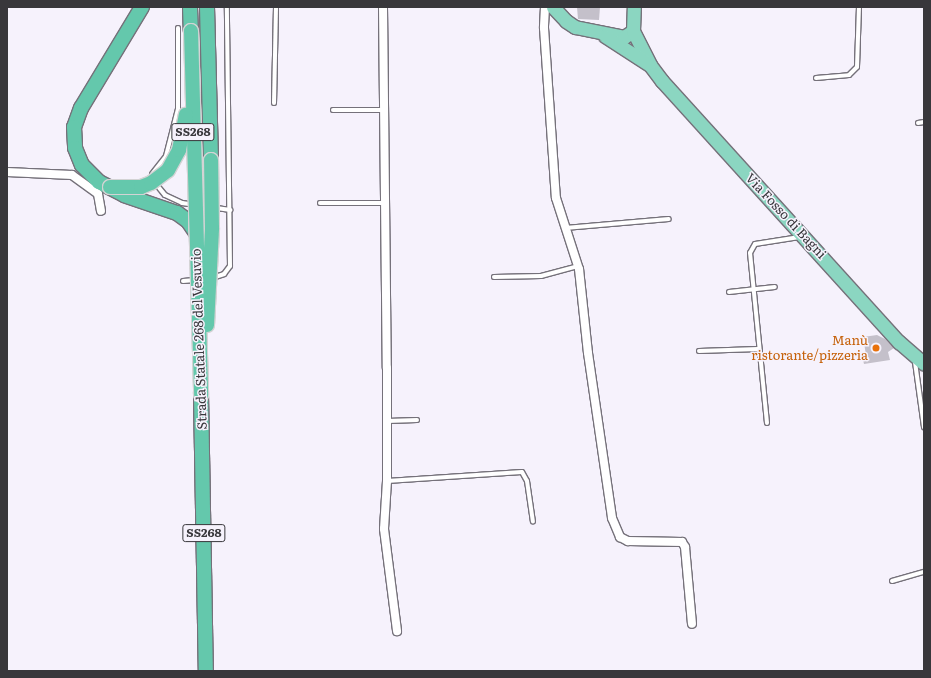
<!DOCTYPE html>
<html>
<head>
<meta charset="utf-8">
<style>
	body { margin:0 }
	#map { position:relative; width:931px; height:678px; overflow:hidden; background:#f6f2fc; font-family:Literata,serif }
	div>[style] { position:absolute }
	[style*='--x'] { left:calc(var(--x)*1px); top:calc(var(--y)*1px); width:calc(var(--w)*1px); rotate:calc(var(--a)*1deg) }
	.building>* { inset:0; background:#c4c0ca }
	.roads { filter:drop-shadow(1px 0 #75717a) drop-shadow(-1px 0 #75717a) drop-shadow(0 1px #75717a) drop-shadow(0 -1px #75717a) }
	.service>* { height:4px; margin:-2px; padding:0 2px; transform-origin:2px; border-radius:2px; background:#fff }
	.minor>* { height:8px; margin:-4px; padding:0 4px; transform-origin:4px; border-radius:4px; background:#fff }
	.primary>* { height:13px; margin:-6.5px; padding:0 6.5px; transform-origin:6.5px; border-radius:6.5px; background:#8bd6c1 }
	.trunk>* { height:14px; margin:-7px; padding:0 7px; transform-origin:7px; border-radius:7px; background:#64c8ac }
	.bridges { filter:drop-shadow(1px 0 #d3d3d4) drop-shadow(-1px 0 #d3d3d4) drop-shadow(0 1px #d3d3d4) drop-shadow(0 -1px #d3d3d4) }
	.trunk-bridge>* { height:14px; margin:-7px; padding:0 7px; transform-origin:7px; border-radius:7px; background:#64c8ac }
	.dots>* { width:11px; height:11px; translate:-50% -50%; box-sizing:border-box; border:2px solid #f6f2fc; border-radius:50% }
	span { translate:-50% -50%; white-space:nowrap; text-align:center; line-height:1.15; -webkit-text-stroke:3px #f6f2fc; paint-order:stroke }
	.shield-label span { padding:1px 3px; background:#f6f2fc; border:1px solid; border-radius:3px; -webkit-text-stroke-width:0 }
	.shield-label { font-size:12px; color:#38373b; font-weight:700 }
	.street-label { font-size:13px; color:#38373b }
	.food-label { font-size:13px; color:#c56008 }
	.right { translate:-100% -50%; text-align:right }
	.frame { position:absolute; inset:0; border:8px solid #38373b; pointer-events:none }
</style>
</head>
<body>
<div id="map">
	<div class="building">
		<div style="clip-path:polygon(577px 7px,600px 7px,599px 20px,578px 19px)"></div>
		<div style="clip-path:polygon(877px 335px,885px 339px,894px 348px,888px 352px,890px 360px,864px 364px,862px 356px,866px 355px,863px 337px)"></div>
	</div>
	<div class="roads">
		<div class="service">
			<div style="--x:816;--y:78;--w:33;--a:-5"></div>
			<div style="--x:849;--y:75;--w:11;--a:-45"></div>
			<div style="--x:857;--y:67;--w:60;--a:-88.1"></div>
			<div style="--x:274;--y:103;--w:96;--a:-88.8"></div>
			<div style="--x:333;--y:110;--w:50;--a:0"></div>
			<div style="--x:918;--y:123;--w:6;--a:-9"></div>
			<div style="--x:152;--y:174;--w:23;--a:-52"></div>
			<div style="--x:166;--y:156;--w:49;--a:-75.7"></div>
			<div style="--x:178;--y:109;--w:81;--a:-90"></div>
			<div style="--x:156;--y:184;--w:14;--a:51"></div>
			<div style="--x:165;--y:195;--w:19;--a:25"></div>
			<div style="--x:182;--y:203;--w:49;--a:8.3"></div>
			<div style="--x:320;--y:203;--w:66;--a:0"></div>
			<div style="--x:565;--y:228;--w:104;--a:-4.9"></div>
			<div style="--x:494;--y:277;--w:47;--a:-1.2"></div>
			<div style="--x:541;--y:276;--w:38;--a:-15"></div>
			<div style="--x:212;--y:278;--w:13;--a:-18"></div>
			<div style="--x:224;--y:274;--w:10;--a:-53"></div>
			<div style="--x:230;--y:266;--w:259;--a:-90.7"></div>
			<div style="--x:183;--y:281;--w:12;--a:-5"></div>
			<div style="--x:729;--y:292;--w:46;--a:-6.2"></div>
			<div style="--x:699;--y:351;--w:59;--a:-1.9"></div>
			<div style="--x:915;--y:362;--w:66;--a:82.1"></div>
			<div style="--x:387;--y:421;--w:30;--a:-2"></div>
			<div style="--x:767;--y:423;--w:171;--a:-95.7"></div>
			<div style="--x:750;--y:253;--w:10;--a:-61"></div>
			<div style="--x:755;--y:244;--w:45;--a:-9"></div>
			<div style="--x:387;--y:481;--w:135;--a:-3.8"></div>
			<div style="--x:522;--y:472;--w:10;--a:61"></div>
			<div style="--x:527;--y:481;--w:41;--a:81.7"></div>
			<div style="--x:892;--y:581;--w:33;--a:-16"></div>
		</div>
		<div class="minor">
			<div style="--x:383;--y:7;--w:361;--a:89.4"></div>
			<div style="--x:387;--y:368;--w:113;--a:90"></div>
			<div style="--x:387;--y:481;--w:48;--a:93.6"></div>
			<div style="--x:384;--y:529;--w:103;--a:82.7"></div>
			<div style="--x:545;--y:7;--w:21;--a:93"></div>
			<div style="--x:544;--y:28;--w:170;--a:86"></div>
			<div style="--x:556;--y:198;--w:75;--a:72.1"></div>
			<div style="--x:579;--y:269;--w:84;--a:83.9"></div>
			<div style="--x:588;--y:353;--w:167;--a:81.7"></div>
			<div style="--x:612;--y:518;--w:21;--a:67"></div>
			<div style="--x:620;--y:537;--w:9;--a:27"></div>
			<div style="--x:628;--y:541;--w:54;--a:1.1"></div>
			<div style="--x:682;--y:542;--w:6;--a:59"></div>
			<div style="--x:685;--y:547;--w:77;--a:84.8"></div>
			<div style="--x:7;--y:172;--w:65;--a:2.6"></div>
			<div style="--x:72;--y:175;--w:32;--a:36"></div>
			<div style="--x:98;--y:194;--w:17;--a:80"></div>
		</div>
		<div class="primary">
			<div style="--x:553;--y:7;--w:19;--a:47"></div>
			<div style="--x:566;--y:21;--w:11;--a:34"></div>
			<div style="--x:575;--y:27;--w:50;--a:11.5"></div>
			<div style="--x:624;--y:37;--w:11;--a:-34"></div>
			<div style="--x:633;--y:31;--w:24;--a:-88"></div>
			<div style="--x:633;--y:31;--w:38;--a:63"></div>
			<div style="--x:650;--y:65;--w:20;--a:53"></div>
			<div style="--x:662;--y:81;--w:353;--a:47.8"></div>
			<div style="--x:899;--y:342;--w:33;--a:41"></div>
			<div style="--x:605;--y:36;--w:51;--a:33.1"></div>
		</div>
		<div class="trunk">
			<div style="--x:142;--y:7;--w:118;--a:121.1"></div>
			<div style="--x:81;--y:108;--w:20;--a:110"></div>
			<div style="--x:74;--y:127;--w:21;--a:87"></div>
			<div style="--x:75;--y:148;--w:18;--a:68"></div>
			<div style="--x:82;--y:165;--w:24;--a:45"></div>
			<div style="--x:99;--y:182;--w:28;--a:27"></div>
			<div style="--x:124;--y:195;--w:56;--a:18.8"></div>
			<div style="--x:177;--y:213;--w:14;--a:36"></div>
			<div style="--x:188;--y:221;--w:14;--a:56"></div>
			<div style="--x:190;--y:7;--w:24;--a:88"></div>
			<div style="--x:207;--y:7;--w:153;--a:88.5"></div>
			<div style="--x:201;--y:395;--w:276;--a:89"></div>
		</div>
	</div>
	<div class="bridges">
		<div class="trunk-bridge">
			<div style="--x:191;--y:31;--w:364;--a:88.4"></div>
			<div style="--x:110;--y:187;--w:31;--a:0"></div>
			<div style="--x:141;--y:187;--w:11;--a:-22"></div>
			<div style="--x:151;--y:183;--w:21;--a:-37"></div>
			<div style="--x:168;--y:170;--w:23;--a:-61"></div>
			<div style="--x:179;--y:150;--w:36;--a:-79"></div>
			<div style="--x:207;--y:325;--w:97;--a:-87"></div>
			<div style="--x:212;--y:228;--w:68;--a:-90.8"></div>
		</div>
	</div>
	<div class="dots">
		<div style="left:876px;top:348px;background:#e8710a"></div>
	</div>
	<div class="shield-label">
		<span style="left:193px;top:132px">SS268</span>
		<span style="left:204px;top:533px">SS268</span>
	</div>
	<div class="street-label">
		<span style="left:786px;top:216px;rotate:47deg">Via Fosso di Bagni</span>
		<span style="left:199px;top:339px;rotate:-92deg">Strada Statale 268 del Vesuvio</span>
	</div>
	<div class="food-label">
		<span class="right" style="left:868px;top:348px">Manù<br>ristorante/pizzeria</span>
	</div>
	<div class="frame"></div>
</div>
</body>
</html>
